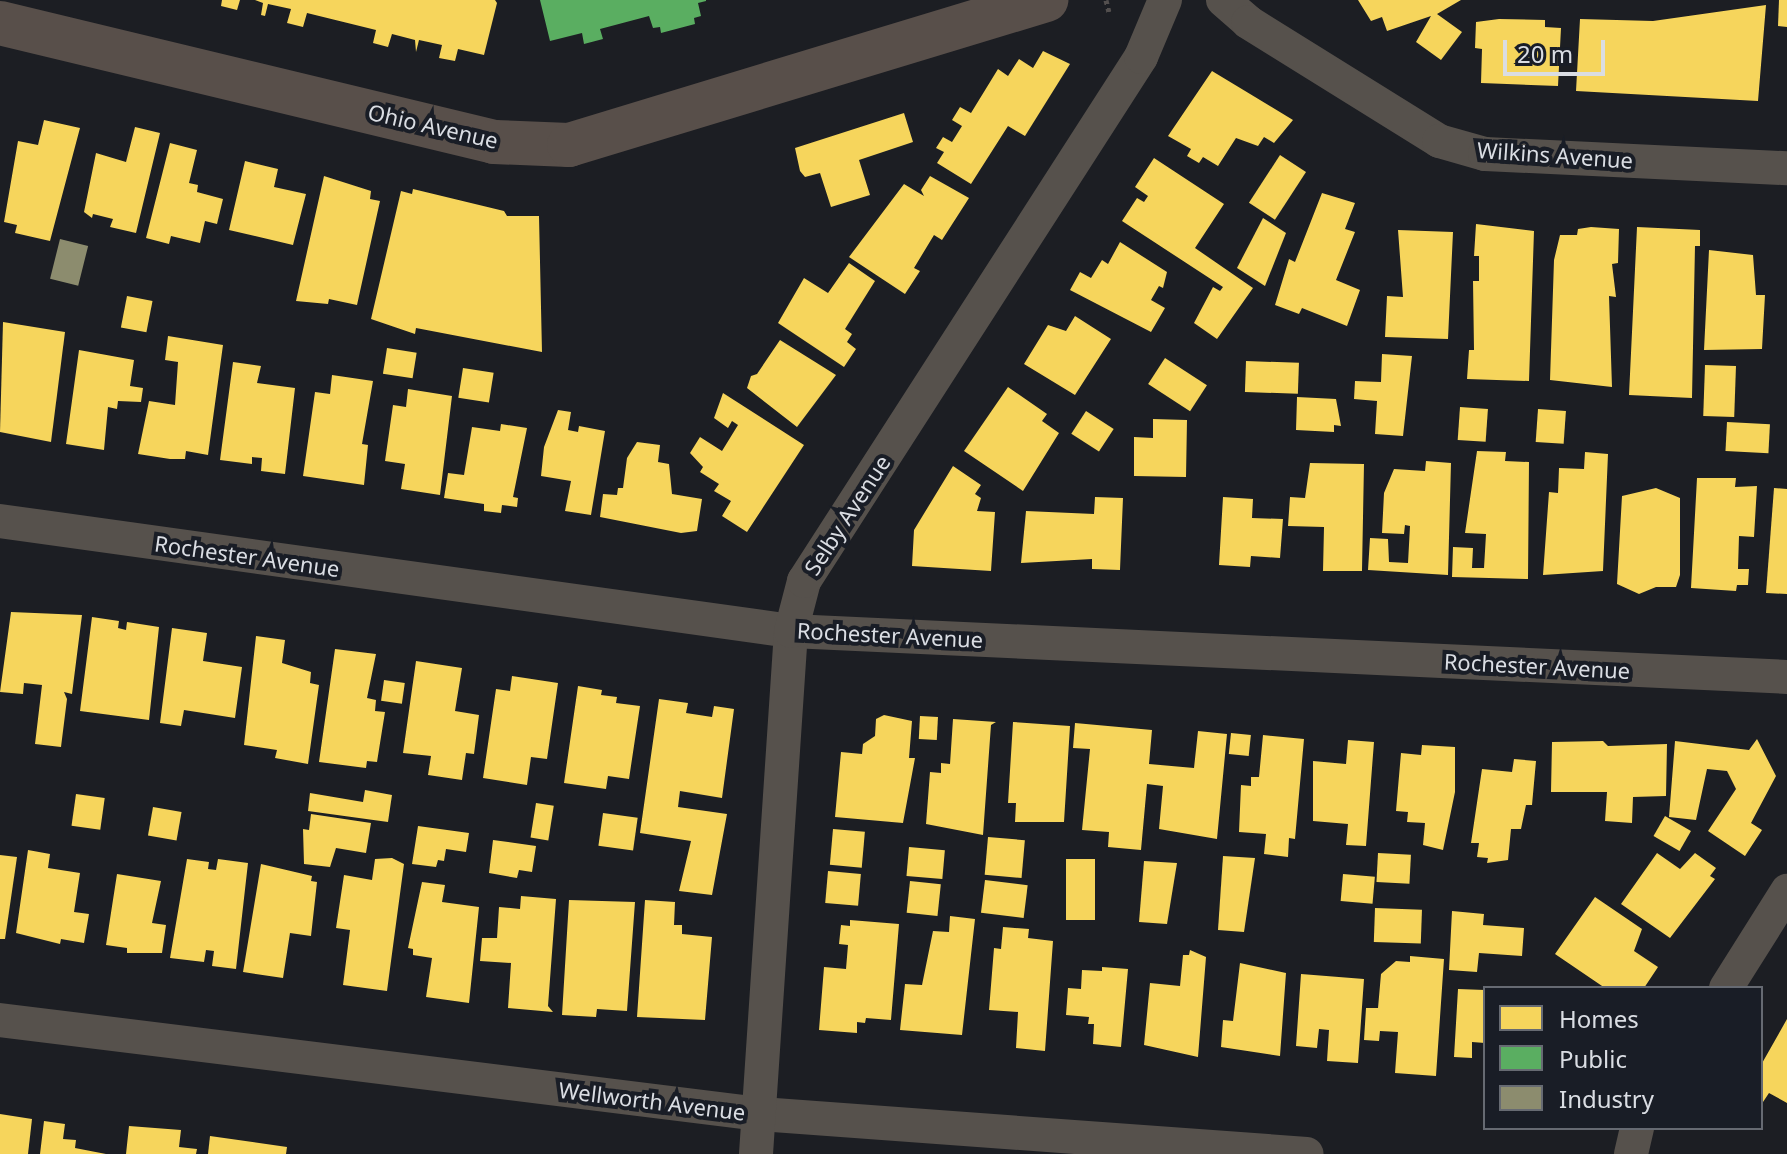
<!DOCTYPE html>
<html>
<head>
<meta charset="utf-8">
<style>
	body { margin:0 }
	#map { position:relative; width:1787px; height:1154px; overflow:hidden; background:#1c1e23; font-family:"Noto Sans",sans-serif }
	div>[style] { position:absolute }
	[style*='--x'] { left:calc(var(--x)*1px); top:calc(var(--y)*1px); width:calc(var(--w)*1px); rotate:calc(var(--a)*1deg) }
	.homes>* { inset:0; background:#f6d55c; transform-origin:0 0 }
	.public>* { inset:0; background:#5aae61 }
	.industry>* { inset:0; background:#8c8c6e; transform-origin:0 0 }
	.path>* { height:5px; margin-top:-2.5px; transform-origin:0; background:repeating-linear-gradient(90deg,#534f4e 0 4px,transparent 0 8px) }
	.street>* { height:34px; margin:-17px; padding:0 17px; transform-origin:17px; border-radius:17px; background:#56514c }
	.secondary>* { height:44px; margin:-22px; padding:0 22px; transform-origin:22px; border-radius:22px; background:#584f4a }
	span { translate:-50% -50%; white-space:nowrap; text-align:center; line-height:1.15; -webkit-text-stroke:8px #191d26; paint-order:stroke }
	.street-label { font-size:22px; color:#dadde3 }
	.legend { position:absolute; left:1483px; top:986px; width:280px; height:144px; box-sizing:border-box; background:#191d26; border:2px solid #666a72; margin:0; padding:10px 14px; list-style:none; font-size:24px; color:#dadde3 }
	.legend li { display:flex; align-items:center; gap:16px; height:40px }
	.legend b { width:40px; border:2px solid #666a72 }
	.scale { position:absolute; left:1503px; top:40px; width:102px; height:36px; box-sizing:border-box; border:4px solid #dadde3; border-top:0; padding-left:10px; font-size:24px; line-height:28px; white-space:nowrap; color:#dadde3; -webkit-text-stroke:6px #191d26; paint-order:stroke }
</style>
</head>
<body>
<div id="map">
	<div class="homes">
		<div style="clip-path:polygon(222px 0,240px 0,237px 10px,221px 6px)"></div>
		<div style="clip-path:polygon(255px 0,495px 0,497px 3px,484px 55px,458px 49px,455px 61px,439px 58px,442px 45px,419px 40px,416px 52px,415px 40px,392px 34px,388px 47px,373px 43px,376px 30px,307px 13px,303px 27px,287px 23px,291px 9px,268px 4px,265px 16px,261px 15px,263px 3px)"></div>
		<div style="clip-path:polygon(1358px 0,1461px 0,1437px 14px,1462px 32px,1441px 60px,1416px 42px,1431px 16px,1387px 31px,1382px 17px,1371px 21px)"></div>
		<div style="clip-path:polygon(1779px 0,1787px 0,1787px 27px,1778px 26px)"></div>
		<div style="clip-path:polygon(1766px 5px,1758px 101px,1576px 91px,1580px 19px,1653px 21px)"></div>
		<div style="clip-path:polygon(1499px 19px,1545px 20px,1545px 27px,1561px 28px,1558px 86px,1481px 83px,1482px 49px,1475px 48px,1476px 22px)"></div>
		<div style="clip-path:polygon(1043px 51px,1070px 64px,1025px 136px,1008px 126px,971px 184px,937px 163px,944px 152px,936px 148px,943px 137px,952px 142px,962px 126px,952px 120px,960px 107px,971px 113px,998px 69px,1008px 76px,1019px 59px,1033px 68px)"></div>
		<div style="clip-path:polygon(1212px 71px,1293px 120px,1274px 143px,1264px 137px,1258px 146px,1236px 138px,1218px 166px,1203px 157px,1199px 163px,1187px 156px,1191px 149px,1168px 136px)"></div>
		<div style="clip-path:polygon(904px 113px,913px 142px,859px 160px,870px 195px,831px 207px,820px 173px,805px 177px,800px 171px,795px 148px)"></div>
		<div style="clip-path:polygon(44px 120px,80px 128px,50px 241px,15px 233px,17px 225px,4px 222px,18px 141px,38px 145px)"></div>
		<div style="clip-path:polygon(135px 127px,160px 133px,136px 233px,110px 227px,113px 219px,93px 214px,92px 218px,84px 212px,96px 153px,126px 162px)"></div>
		<div style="clip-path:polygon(170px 143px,197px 150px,189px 183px,198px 185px,197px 192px,223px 199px,217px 224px,205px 221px,200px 243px,171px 236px,169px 244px,146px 238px)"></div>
		<div style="left:1280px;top:155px;width:31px;height:57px;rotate:33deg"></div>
		<div style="clip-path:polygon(1154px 158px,1224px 204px,1195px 248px,1253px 288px,1217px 339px,1194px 323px,1213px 287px,1220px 291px,1223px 287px,1122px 221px,1137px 198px,1144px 202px,1148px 196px,1135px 187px)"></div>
		<div style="clip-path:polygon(245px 161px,278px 169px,274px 187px,306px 194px,293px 245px,229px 230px)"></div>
		<div style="clip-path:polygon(324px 176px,371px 191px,370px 199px,380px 201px,357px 305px,329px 299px,328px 304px,296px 301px)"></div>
		<div style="clip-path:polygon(930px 176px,969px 198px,942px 240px,934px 235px,914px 268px,920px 271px,905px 294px,849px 257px,904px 184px,924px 196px,921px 190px)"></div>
		<div style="clip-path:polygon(413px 189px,504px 211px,507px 216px,539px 216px,542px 352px,416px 328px,415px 334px,371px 319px,401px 191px,412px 194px)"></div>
		<div style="clip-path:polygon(1322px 193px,1355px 203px,1345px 229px,1355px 232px,1336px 280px,1360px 290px,1347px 326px,1302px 308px,1299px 314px,1275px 305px,1289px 259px,1295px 262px)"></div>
		<div style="clip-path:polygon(1263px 218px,1286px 233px,1265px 286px,1237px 268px)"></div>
		<div style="clip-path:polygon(1476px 224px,1534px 231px,1529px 381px,1467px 379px,1469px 350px,1474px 350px,1473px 281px,1479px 281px,1479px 256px,1474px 256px)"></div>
		<div style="clip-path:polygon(1591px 227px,1619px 229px,1618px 263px,1612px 264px,1616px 297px,1609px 296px,1612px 387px,1550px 380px,1554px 260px,1560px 235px,1577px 235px,1578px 229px)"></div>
		<div style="clip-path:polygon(1637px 227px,1700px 230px,1700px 246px,1695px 246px,1692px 398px,1629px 395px)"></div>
		<div style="clip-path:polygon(1398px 230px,1453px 232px,1448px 339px,1385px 337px,1387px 296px,1403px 297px)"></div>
		<div style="clip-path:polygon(1120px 242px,1167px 272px,1163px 288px,1159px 286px,1151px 300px,1165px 308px,1151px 332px,1070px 290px,1080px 272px,1091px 278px,1102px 260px,1108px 264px)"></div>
		<div style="clip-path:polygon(1709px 250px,1753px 255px,1756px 295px,1765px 295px,1762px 349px,1704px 350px)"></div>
		<div style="clip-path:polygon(849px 263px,875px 281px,845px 329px,852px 334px,847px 342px,856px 349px,844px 367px,778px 323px,804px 278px,828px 293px)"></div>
		<div style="left:127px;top:296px;width:26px;height:32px;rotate:11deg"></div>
		<div style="clip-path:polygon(1075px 316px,1111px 339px,1075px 395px,1024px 364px,1048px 325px,1066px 331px)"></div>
		<div style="clip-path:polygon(3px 322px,65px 332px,51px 442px,0 432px)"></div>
		<div style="clip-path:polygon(168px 336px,223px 345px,208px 455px,186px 451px,185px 459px,170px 459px,138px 454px,149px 401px,175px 405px,178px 362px,165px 360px)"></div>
		<div style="clip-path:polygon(780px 340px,836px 375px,797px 427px,747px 388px,751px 376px,757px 374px)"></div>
		<div style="left:387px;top:348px;width:30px;height:26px;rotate:9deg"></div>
		<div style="clip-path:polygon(79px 350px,134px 360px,130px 386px,143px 388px,141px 402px,118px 401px,117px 409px,108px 407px,104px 450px,66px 444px)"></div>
		<div style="clip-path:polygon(1382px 354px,1412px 356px,1403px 436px,1375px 434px,1377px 401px,1354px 399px,1355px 381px,1381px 382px)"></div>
		<div style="left:1165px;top:358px;width:50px;height:31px;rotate:33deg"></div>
		<div style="left:1246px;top:361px;width:53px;height:31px;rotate:2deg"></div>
		<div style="clip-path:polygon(233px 362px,261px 366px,257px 383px,295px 388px,285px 474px,261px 471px,262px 458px,252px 457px,252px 464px,220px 460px)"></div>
		<div style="left:1705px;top:365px;width:31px;height:51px;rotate:2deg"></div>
		<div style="left:463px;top:368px;width:31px;height:30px;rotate:9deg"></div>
		<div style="clip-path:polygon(332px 375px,373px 381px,362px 444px,368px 445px,364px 485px,303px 476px,315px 392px,330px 394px)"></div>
		<div style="clip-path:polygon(1008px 387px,1047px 414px,1042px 421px,1059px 433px,1023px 491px,964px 451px)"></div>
		<div style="clip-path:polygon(408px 389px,452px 396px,440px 495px,401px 489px,405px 464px,385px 461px,393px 405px,406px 407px)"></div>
		<div style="clip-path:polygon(723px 393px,804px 445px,747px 532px,722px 516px,731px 501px,714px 491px,719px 484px,700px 472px,703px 467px,690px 453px,700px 437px,722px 451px,738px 425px,732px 421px,728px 428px,714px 418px)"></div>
		<div style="clip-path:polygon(1297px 397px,1336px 399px,1341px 426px,1334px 425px,1334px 432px,1296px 430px)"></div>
		<div style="left:1460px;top:407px;width:28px;height:33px;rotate:4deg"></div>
		<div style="left:1538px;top:409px;width:28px;height:33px;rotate:4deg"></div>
		<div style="clip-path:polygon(558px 410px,571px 412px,568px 430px,578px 432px,579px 426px,605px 431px,591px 515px,565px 511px,571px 481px,541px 476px,544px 447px)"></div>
		<div style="left:1086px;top:411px;width:33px;height:27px;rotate:33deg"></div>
		<div style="clip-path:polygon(1153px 419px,1187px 420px,1186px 477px,1134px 476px,1134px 437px,1153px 438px)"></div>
		<div style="left:1727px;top:422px;width:43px;height:29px;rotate:3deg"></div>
		<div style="clip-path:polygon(501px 424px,527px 428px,513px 497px,518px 498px,517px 507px,502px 505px,501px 513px,484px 511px,484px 504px,444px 498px,448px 473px,464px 475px,472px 427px,500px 431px)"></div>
		<div style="clip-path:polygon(637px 442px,660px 445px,658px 462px,669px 464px,672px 494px,702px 499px,697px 531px,681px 533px,600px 517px,603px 494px,617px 495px,618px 488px,623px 488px,627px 458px)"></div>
		<div style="clip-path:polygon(1477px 451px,1506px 452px,1505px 461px,1529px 462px,1528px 579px,1452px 577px,1453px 547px,1473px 548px,1472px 568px,1484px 568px,1486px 534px,1465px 533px)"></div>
		<div style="clip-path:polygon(1585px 452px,1608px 454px,1603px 571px,1543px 575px,1549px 492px,1558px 493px,1559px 468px,1584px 469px)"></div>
		<div style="clip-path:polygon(1426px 461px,1451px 463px,1448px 575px,1368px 570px,1370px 538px,1388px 539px,1389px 562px,1408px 563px,1410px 526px,1405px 525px,1404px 534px,1382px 533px,1384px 493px,1394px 469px,1425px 471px)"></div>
		<div style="clip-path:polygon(1310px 463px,1364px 464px,1362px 571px,1323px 571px,1324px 527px,1288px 526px,1290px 497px,1305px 498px)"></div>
		<div style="clip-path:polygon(953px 466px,981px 485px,975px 494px,981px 498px,977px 511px,995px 512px,991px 571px,912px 566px,914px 530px)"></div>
		<div style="clip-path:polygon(1697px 478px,1736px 478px,1735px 487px,1757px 486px,1754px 537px,1739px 536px,1738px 569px,1749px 569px,1748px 585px,1737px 585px,1736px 591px,1691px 588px)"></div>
		<div style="clip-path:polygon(1656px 488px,1680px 498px,1680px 575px,1676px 587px,1656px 587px,1639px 594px,1617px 584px,1622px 496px)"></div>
		<div style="clip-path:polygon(1774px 488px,1787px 489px,1787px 594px,1766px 593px)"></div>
		<div style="clip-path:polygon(1095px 497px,1123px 498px,1120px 570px,1092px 569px,1092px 559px,1021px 563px,1026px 511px,1094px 514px)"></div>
		<div style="clip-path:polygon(1223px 497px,1253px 499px,1252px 518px,1283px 519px,1280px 558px,1251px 556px,1250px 567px,1219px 565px)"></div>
		<div style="clip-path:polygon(11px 612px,82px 615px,72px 694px,64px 692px,67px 699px,61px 747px,35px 744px,42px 685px,24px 683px,23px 694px,0 692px)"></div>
		<div style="clip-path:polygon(92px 617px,119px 621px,118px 628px,126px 630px,127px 622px,159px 627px,149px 720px,80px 711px)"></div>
		<div style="clip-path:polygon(172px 628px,207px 633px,203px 661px,242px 667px,235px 718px,184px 710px,181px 726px,160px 723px)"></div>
		<div style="clip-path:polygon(256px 636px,285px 640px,282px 663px,311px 672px,310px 683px,319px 685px,308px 764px,275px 758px,277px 750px,244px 745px)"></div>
		<div style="clip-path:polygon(335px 649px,376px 654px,367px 698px,376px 700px,375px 711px,385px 712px,377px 762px,367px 761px,366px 768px,319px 762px)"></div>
		<div style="clip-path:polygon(416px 661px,462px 668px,455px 711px,479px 715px,474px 754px,466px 753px,462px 780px,428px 775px,431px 756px,403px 753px)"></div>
		<div style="clip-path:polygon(512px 676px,558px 683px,547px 759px,531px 757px,527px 785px,483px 778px,496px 689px,510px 691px)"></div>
		<div style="left:384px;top:680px;width:21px;height:21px;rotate:8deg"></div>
		<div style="clip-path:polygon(578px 686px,602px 690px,601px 695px,617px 697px,616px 703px,640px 706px,629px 779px,608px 776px,606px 789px,564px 783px)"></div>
		<div style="clip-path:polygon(659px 699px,688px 703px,686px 713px,712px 717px,714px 706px,734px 709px,722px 798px,680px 791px,678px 807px,727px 814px,712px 895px,679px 891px,691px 841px,640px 833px)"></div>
		<div style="clip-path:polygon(884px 715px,912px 721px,909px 758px,915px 758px,903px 823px,835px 817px,841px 752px,862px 754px,863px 744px,875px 736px,876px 719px)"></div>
		<div style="left:920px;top:716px;width:18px;height:23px;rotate:3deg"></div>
		<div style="clip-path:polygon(953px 719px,996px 722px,991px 725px,983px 835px,926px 824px,930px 772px,941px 773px,941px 763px,950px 764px)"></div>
		<div style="clip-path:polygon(1013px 722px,1070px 726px,1064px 822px,1015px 822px,1016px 803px,1008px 803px)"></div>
		<div style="clip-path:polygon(1075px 723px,1152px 730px,1149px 764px,1194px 768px,1198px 731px,1227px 734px,1217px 839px,1159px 829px,1163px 786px,1147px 784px,1141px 850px,1108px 847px,1109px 832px,1082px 830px,1090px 749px,1073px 748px)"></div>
		<div style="left:1231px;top:733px;width:20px;height:21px;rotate:6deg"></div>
		<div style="clip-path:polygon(1263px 735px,1304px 739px,1295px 839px,1289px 838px,1288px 857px,1264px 854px,1266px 834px,1239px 832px,1241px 785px,1251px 786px,1251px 777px,1259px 777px)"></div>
		<div style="clip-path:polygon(1757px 739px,1776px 776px,1751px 823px,1762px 830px,1745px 856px,1708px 831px,1736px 789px,1727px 771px,1707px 769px,1696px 820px,1669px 817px,1675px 741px,1749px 750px)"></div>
		<div style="clip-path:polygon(1348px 740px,1374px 742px,1366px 846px,1346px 845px,1348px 824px,1313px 821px,1313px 761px,1346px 764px)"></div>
		<div style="clip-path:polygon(1603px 741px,1608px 746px,1667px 744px,1666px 796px,1633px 797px,1632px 823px,1605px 821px,1607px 792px,1551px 792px,1552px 742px)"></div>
		<div style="clip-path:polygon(1422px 745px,1455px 747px,1455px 792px,1443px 850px,1423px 845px,1425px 823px,1407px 822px,1408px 812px,1396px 811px,1401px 753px,1421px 755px)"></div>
		<div style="clip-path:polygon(1514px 759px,1536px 761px,1532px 805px,1526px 805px,1521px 829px,1511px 829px,1508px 860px,1487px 863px,1488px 858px,1477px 857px,1479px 843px,1471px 843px,1482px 769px,1512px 772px)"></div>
		<div style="clip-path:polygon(365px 790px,392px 795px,388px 822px,308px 811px,310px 793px,363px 802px)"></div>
		<div style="left:76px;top:794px;width:29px;height:32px;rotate:8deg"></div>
		<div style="left:536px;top:803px;width:18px;height:35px;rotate:9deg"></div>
		<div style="left:153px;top:807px;width:29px;height:29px;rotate:10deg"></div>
		<div style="left:603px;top:813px;width:35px;height:33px;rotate:8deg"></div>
		<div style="clip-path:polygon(311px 814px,371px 823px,366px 853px,336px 848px,330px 867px,304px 864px,303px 829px,309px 830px)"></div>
		<div style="left:1665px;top:816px;width:30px;height:23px;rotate:30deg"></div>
		<div style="clip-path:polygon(418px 826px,469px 833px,466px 852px,446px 849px,444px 861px,438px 860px,436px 867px,412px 864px)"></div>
		<div style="left:833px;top:829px;width:32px;height:36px;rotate:5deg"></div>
		<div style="left:988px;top:837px;width:37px;height:38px;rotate:5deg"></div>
		<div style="clip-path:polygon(493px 840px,536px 846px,532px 872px,519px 870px,517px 878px,489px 873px)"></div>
		<div style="left:909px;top:847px;width:36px;height:29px;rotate:5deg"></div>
		<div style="clip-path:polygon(28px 850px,50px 854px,48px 868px,80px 873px,74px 912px,89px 914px,84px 943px,61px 939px,60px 944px,16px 933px)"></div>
		<div style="left:1378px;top:853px;width:33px;height:29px;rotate:3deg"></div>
		<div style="clip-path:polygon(1657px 853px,1680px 869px,1695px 853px,1716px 868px,1710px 876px,1715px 879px,1670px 938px,1621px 904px)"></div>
		<div style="clip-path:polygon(0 855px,17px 857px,5px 939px,0 939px)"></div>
		<div style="clip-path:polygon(1223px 856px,1255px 858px,1244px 932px,1218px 930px)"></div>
		<div style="clip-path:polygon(392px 858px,404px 864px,387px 991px,343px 985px,350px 930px,336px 928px,344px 875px,372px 880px,375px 859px)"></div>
		<div style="clip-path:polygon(187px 859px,209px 862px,208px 869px,216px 870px,218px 859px,248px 863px,236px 969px,212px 966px,214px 951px,206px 950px,204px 962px,170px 958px)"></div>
		<div style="left:1066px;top:859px;width:29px;height:61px"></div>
		<div style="clip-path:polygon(1144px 861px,1177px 863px,1167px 924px,1139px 922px)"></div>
		<div style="clip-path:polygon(261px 864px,312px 876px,311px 881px,317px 882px,311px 936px,290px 933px,283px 978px,243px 972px)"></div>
		<div style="left:828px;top:871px;width:33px;height:32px;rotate:5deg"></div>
		<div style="clip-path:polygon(117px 874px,161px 881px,152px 923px,166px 925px,162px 953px,127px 953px,127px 948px,106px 945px)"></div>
		<div style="left:1343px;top:874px;width:32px;height:27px;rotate:5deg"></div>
		<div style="left:985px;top:880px;width:43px;height:33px;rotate:7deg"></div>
		<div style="left:910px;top:881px;width:31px;height:32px;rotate:6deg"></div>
		<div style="clip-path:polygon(422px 882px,445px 885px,442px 902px,479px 907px,469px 1003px,426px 997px,432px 958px,413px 955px,413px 949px,408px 948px)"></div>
		<div style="clip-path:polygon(521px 896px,556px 899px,548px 1006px,553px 1012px,508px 1008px,511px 963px,480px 961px,482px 938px,497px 938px,499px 907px,520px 909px)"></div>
		<div style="clip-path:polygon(1595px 897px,1642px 929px,1634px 951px,1658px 967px,1644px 988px,1605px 988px,1555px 954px)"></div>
		<div style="clip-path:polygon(569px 900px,635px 902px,627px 1011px,597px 1009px,596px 1017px,562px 1015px)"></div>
		<div style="clip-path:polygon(645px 900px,675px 902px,674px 925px,682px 925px,682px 934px,712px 937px,705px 1020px,637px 1017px)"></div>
		<div style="left:1375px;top:908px;width:47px;height:34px;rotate:2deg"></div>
		<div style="clip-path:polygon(1452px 911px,1484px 914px,1483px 925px,1524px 928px,1522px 956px,1479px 953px,1477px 972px,1449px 970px)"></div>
		<div style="clip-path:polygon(950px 916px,975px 919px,962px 1035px,900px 1030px,905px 984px,922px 985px,933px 931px,949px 932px)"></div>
		<div style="clip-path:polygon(850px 920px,899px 924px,891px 1020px,866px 1018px,865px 1023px,857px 1022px,857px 1033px,819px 1030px,824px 967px,846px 969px,848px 945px,839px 944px,841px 925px,850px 926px)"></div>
		<div style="clip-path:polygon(1003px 927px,1029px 929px,1028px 938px,1053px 941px,1045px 1051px,1016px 1048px,1018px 1012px,989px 1010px,994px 948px,1001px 949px)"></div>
		<div style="clip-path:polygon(1190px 950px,1206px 957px,1198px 1057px,1144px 1045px,1150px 983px,1180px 986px,1183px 955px,1189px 955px)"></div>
		<div style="clip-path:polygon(1410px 956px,1444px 959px,1436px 1076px,1395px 1073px,1398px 1032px,1380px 1031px,1379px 1041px,1364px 1040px,1366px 1008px,1378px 1008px,1381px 974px,1396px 961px,1410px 962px)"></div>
		<div style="clip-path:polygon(1240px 963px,1286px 973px,1280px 1056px,1221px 1047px,1223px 1020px,1233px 1021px)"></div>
		<div style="clip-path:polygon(1102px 967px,1128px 969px,1121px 1047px,1093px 1044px,1094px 1024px,1088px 1024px,1089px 1017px,1066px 1015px,1068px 988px,1081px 989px,1082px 970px,1102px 971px)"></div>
		<div style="clip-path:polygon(1301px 974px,1364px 979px,1358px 1063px,1327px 1061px,1329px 1030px,1319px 1029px,1317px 1048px,1296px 1046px)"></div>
		<div style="clip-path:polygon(1458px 989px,1485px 990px,1485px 1043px,1472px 1042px,1472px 1058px,1454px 1057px)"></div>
		<div style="clip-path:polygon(1787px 1019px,1787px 1103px,1769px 1093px,1761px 1105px,1761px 1065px)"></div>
		<div style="clip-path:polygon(0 1114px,32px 1119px,28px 1154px,0 1154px)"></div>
		<div style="clip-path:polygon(44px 1121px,65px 1124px,63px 1139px,76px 1140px,75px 1148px,106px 1154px,40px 1154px)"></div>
		<div style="clip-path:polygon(129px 1126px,181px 1130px,179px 1147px,197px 1149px,196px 1154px,126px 1154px)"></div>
		<div style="clip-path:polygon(210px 1136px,287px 1147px,286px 1154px,208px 1154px)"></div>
	</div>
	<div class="public">
		<div style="clip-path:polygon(540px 0,706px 0,706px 1px,698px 3px,701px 16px,694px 18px,695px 24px,661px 33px,660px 27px,653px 28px,649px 16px,600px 29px,603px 39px,584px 44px,582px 33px,550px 41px)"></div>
	</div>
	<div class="industry">
		<div style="left:60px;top:239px;width:29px;height:41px;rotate:14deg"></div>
	</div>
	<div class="path">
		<div style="--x:1106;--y:0;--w:12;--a:76"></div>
	</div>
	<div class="street">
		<div style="--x:1223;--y:0;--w:33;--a:41"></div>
		<div style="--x:1248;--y:22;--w:225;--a:31.9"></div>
		<div style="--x:1439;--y:141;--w:48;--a:15.8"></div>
		<div style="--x:1485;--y:154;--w:302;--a:2.7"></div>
		<div style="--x:0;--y:521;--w:799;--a:7.92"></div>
		<div style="--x:791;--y:631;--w:997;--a:2.64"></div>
		<div style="--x:1726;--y:988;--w:115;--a:-57.8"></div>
		<div style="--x:0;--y:1020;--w:766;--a:7.05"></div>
		<div style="--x:760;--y:1114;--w:548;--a:4.18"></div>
		<div style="--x:756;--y:1154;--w:524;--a:-86.17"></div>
		<div style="--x:791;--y:631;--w:52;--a:-75.4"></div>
		<div style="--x:804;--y:581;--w:623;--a:-57.25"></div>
		<div style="--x:1141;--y:57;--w:62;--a:-67.2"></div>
		<div style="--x:1631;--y:1154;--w:27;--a:-77"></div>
	</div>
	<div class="secondary">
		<div style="--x:0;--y:23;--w:508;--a:13.54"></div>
		<div style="--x:494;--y:142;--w:75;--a:2.3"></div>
		<div style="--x:569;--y:145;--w:499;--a:-16.9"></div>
	</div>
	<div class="street-label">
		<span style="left:433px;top:126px;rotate:13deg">Ohio Avenue</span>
		<span style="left:1555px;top:155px;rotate:4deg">Wilkins Avenue</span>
		<span style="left:847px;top:515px;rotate:-57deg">Selby Avenue</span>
		<span style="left:247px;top:556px;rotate:8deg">Rochester Avenue</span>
		<span style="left:890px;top:635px;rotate:3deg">Rochester Avenue</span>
		<span style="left:1537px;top:666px;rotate:3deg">Rochester Avenue</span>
		<span style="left:652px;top:1101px;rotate:7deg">Wellworth Avenue</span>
	</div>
	<ul class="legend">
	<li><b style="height:22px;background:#f6d55c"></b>Homes</li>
	<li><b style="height:22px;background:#5aae61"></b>Public</li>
	<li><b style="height:22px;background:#8c8c6e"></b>Industry</li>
	</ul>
	<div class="scale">20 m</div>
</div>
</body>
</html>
